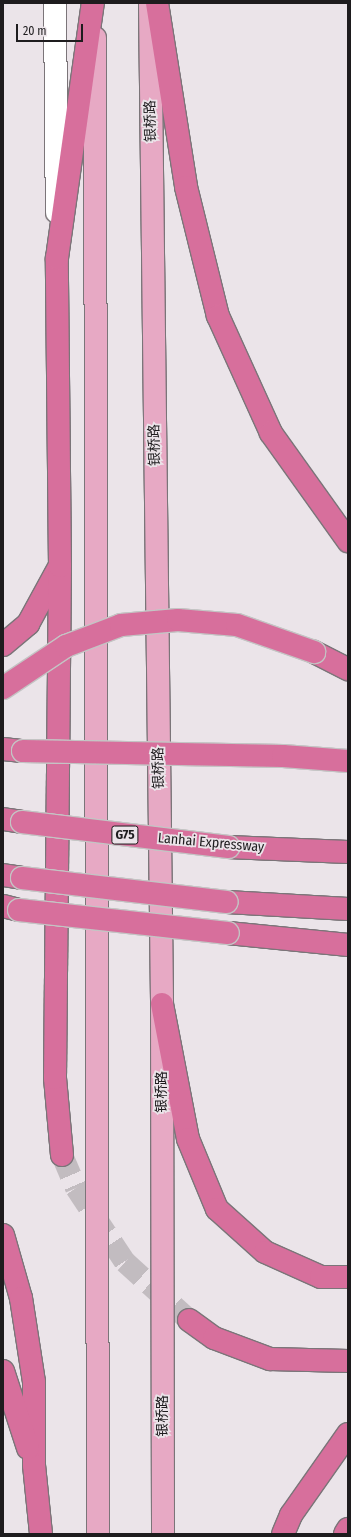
<!DOCTYPE html>
<html>
<head>
<meta charset="utf-8">
<style>
	body { margin:0 }
	#map { position:relative; width:351px; height:1537px; overflow:hidden; background:#ebe4e9; font-family:"Fira Sans Condensed","Noto Sans SC",sans-serif }
	div>[style] { position:absolute }
	[style*='--x'] { left:calc(var(--x)*1px); top:calc(var(--y)*1px); width:calc(var(--w)*1px); rotate:calc(var(--a)*1deg) }
	.highway-tunnel>* { height:22px; margin-top:-11px; transform-origin:0; background:repeating-linear-gradient(90deg,#c2bcc0 0 22px,transparent 0 33px) }
	.roads { filter:drop-shadow(1px 0 #7b7579) drop-shadow(-1px 0 #7b7579) drop-shadow(0 1px #7b7579) drop-shadow(0 -1px #7b7579) }
	.secondary>* { height:22px; margin:-11px; padding:0 11px; transform-origin:11px; border-radius:11px; background:#fff }
	.primary>* { height:22px; margin:-11px; padding:0 11px; transform-origin:11px; border-radius:11px; background:#e7a9c4 }
	.highway>* { height:22px; margin:-11px; padding:0 11px; transform-origin:11px; border-radius:11px; background:#d76f9c }
	.bridges { filter:drop-shadow(1px 0 #c4c4c4) drop-shadow(-1px 0 #c4c4c4) drop-shadow(0 1px #c4c4c4) drop-shadow(0 -1px #c4c4c4) }
	.highway-bridge>* { height:22px; margin:-11px; padding:0 11px; transform-origin:11px; border-radius:11px; background:#d76f9c }
	span { translate:-50% -50%; white-space:nowrap; text-align:center; line-height:1.15; -webkit-text-stroke:3.5px #ebe4e9; paint-order:stroke }
	.shield-label span { padding:1px 3px; background:#ebe4e9; border:1px solid; border-radius:3px; -webkit-text-stroke-width:0 }
	.shield-label { font-size:13px; color:#1e1c1e; font-weight:700 }
	.street-label { font-size:14px; color:#1e1c1e }
	.frame { position:absolute; inset:0; border:4px solid #1e1c1e; pointer-events:none }
	.scale { position:absolute; left:16px; top:24px; width:67px; height:18px; box-sizing:border-box; border:2px solid #1e1c1e; border-top:0; padding-left:5px; font-size:12px; line-height:14px; white-space:nowrap; color:#1e1c1e; -webkit-text-stroke:3px #ebe4e9; paint-order:stroke }
</style>
</head>
<body>
<div id="map">
	<div class="highway-tunnel">
		<div style="--x:62;--y:1155;--w:36;--a:67"></div>
		<div style="--x:76;--y:1188;--w:89;--a:56.5"></div>
		<div style="--x:125;--y:1262;--w:86;--a:42.2"></div>
	</div>
	<div class="roads">
		<div class="secondary">
			<div style="--x:55;--y:3;--w:209;--a:89.5"></div>
		</div>
		<div class="primary">
			<div style="--x:150;--y:3;--w:1001;--a:89.31"></div>
			<div style="--x:162;--y:1004;--w:530;--a:89.89"></div>
			<div style="--x:95;--y:38;--w:1496;--a:89.89"></div>
		</div>
		<div class="highway">
			<div style="--x:157;--y:3;--w:186;--a:81"></div>
			<div style="--x:186;--y:187;--w:133;--a:76.1"></div>
			<div style="--x:218;--y:316;--w:128;--a:65.6"></div>
			<div style="--x:271;--y:433;--w:133;--a:54.5"></div>
			<div style="--x:3;--y:645;--w:33;--a:-40"></div>
			<div style="--x:28;--y:624;--w:63;--a:-61.4"></div>
			<div style="--x:314;--y:652;--w:38;--a:27"></div>
			<div style="--x:3;--y:749;--w:20;--a:6"></div>
			<div style="--x:3;--y:819;--w:19;--a:9"></div>
			<div style="--x:228;--y:847;--w:120;--a:2.4"></div>
			<div style="--x:3;--y:875;--w:19;--a:9"></div>
			<div style="--x:227;--y:902;--w:121;--a:3.3"></div>
			<div style="--x:3;--y:906;--w:16;--a:14"></div>
			<div style="--x:228;--y:933;--w:121;--a:5.7"></div>
			<div style="--x:162;--y:1004;--w:137;--a:79.1"></div>
			<div style="--x:188;--y:1139;--w:76;--a:67.5"></div>
			<div style="--x:217;--y:1209;--w:64;--a:41.9"></div>
			<div style="--x:265;--y:1252;--w:61;--a:24.1"></div>
			<div style="--x:321;--y:1277;--w:27;--a:0"></div>
			<div style="--x:62;--y:1155;--w:77;--a:-95.2"></div>
			<div style="--x:55;--y:1078;--w:512;--a:-89.44"></div>
			<div style="--x:60;--y:566;--w:308;--a:-90.6"></div>
			<div style="--x:57;--y:258;--w:258;--a:-82"></div>
			<div style="--x:3;--y:1235;--w:66;--a:74.1"></div>
			<div style="--x:21;--y:1298;--w:85;--a:81.2"></div>
			<div style="--x:34;--y:1382;--w:83;--a:90"></div>
			<div style="--x:34;--y:1465;--w:69;--a:84.2"></div>
			<div style="--x:189;--y:1320;--w:31;--a:36"></div>
			<div style="--x:214;--y:1338;--w:60;--a:20.6"></div>
			<div style="--x:270;--y:1359;--w:78;--a:1.5"></div>
			<div style="--x:3;--y:1371;--w:81;--a:72"></div>
			<div style="--x:283;--y:1534;--w:21;--a:-67"></div>
			<div style="--x:291;--y:1515;--w:99;--a:-54.9"></div>
			<div style="--x:345;--y:1534;--w:6;--a:-59"></div>
		</div>
	</div>
	<div class="bridges">
		<div class="highway-bridge">
			<div style="--x:3;--y:688;--w:76;--a:-33.7"></div>
			<div style="--x:66;--y:646;--w:59;--a:-20.9"></div>
			<div style="--x:121;--y:625;--w:57;--a:-5"></div>
			<div style="--x:178;--y:620;--w:59;--a:4.8"></div>
			<div style="--x:237;--y:625;--w:82;--a:19.3"></div>
			<div style="--x:23;--y:751;--w:260;--a:1.1"></div>
			<div style="--x:283;--y:756;--w:65;--a:4.4"></div>
			<div style="--x:22;--y:822;--w:208;--a:6.9"></div>
			<div style="--x:22;--y:878;--w:206;--a:6.7"></div>
			<div style="--x:19;--y:910;--w:210;--a:6.3"></div>
		</div>
	</div>
	<div class="shield-label">
		<span style="left:125px;top:835px">G75</span>
	</div>
	<div class="street-label">
		<span style="left:151px;top:121px;rotate:-91deg">银桥路</span>
		<span style="left:155px;top:445px;rotate:-91deg">银桥路</span>
		<span style="left:159px;top:768px;rotate:-91deg">银桥路</span>
		<span style="left:211px;top:843px;rotate:5deg">Lanhai Expressway</span>
		<span style="left:162px;top:1092px;rotate:-90deg">银桥路</span>
		<span style="left:163px;top:1416px;rotate:-90deg">银桥路</span>
	</div>
	<div class="frame"></div>
	<div class="scale">20 m</div>
</div>
</body>
</html>
